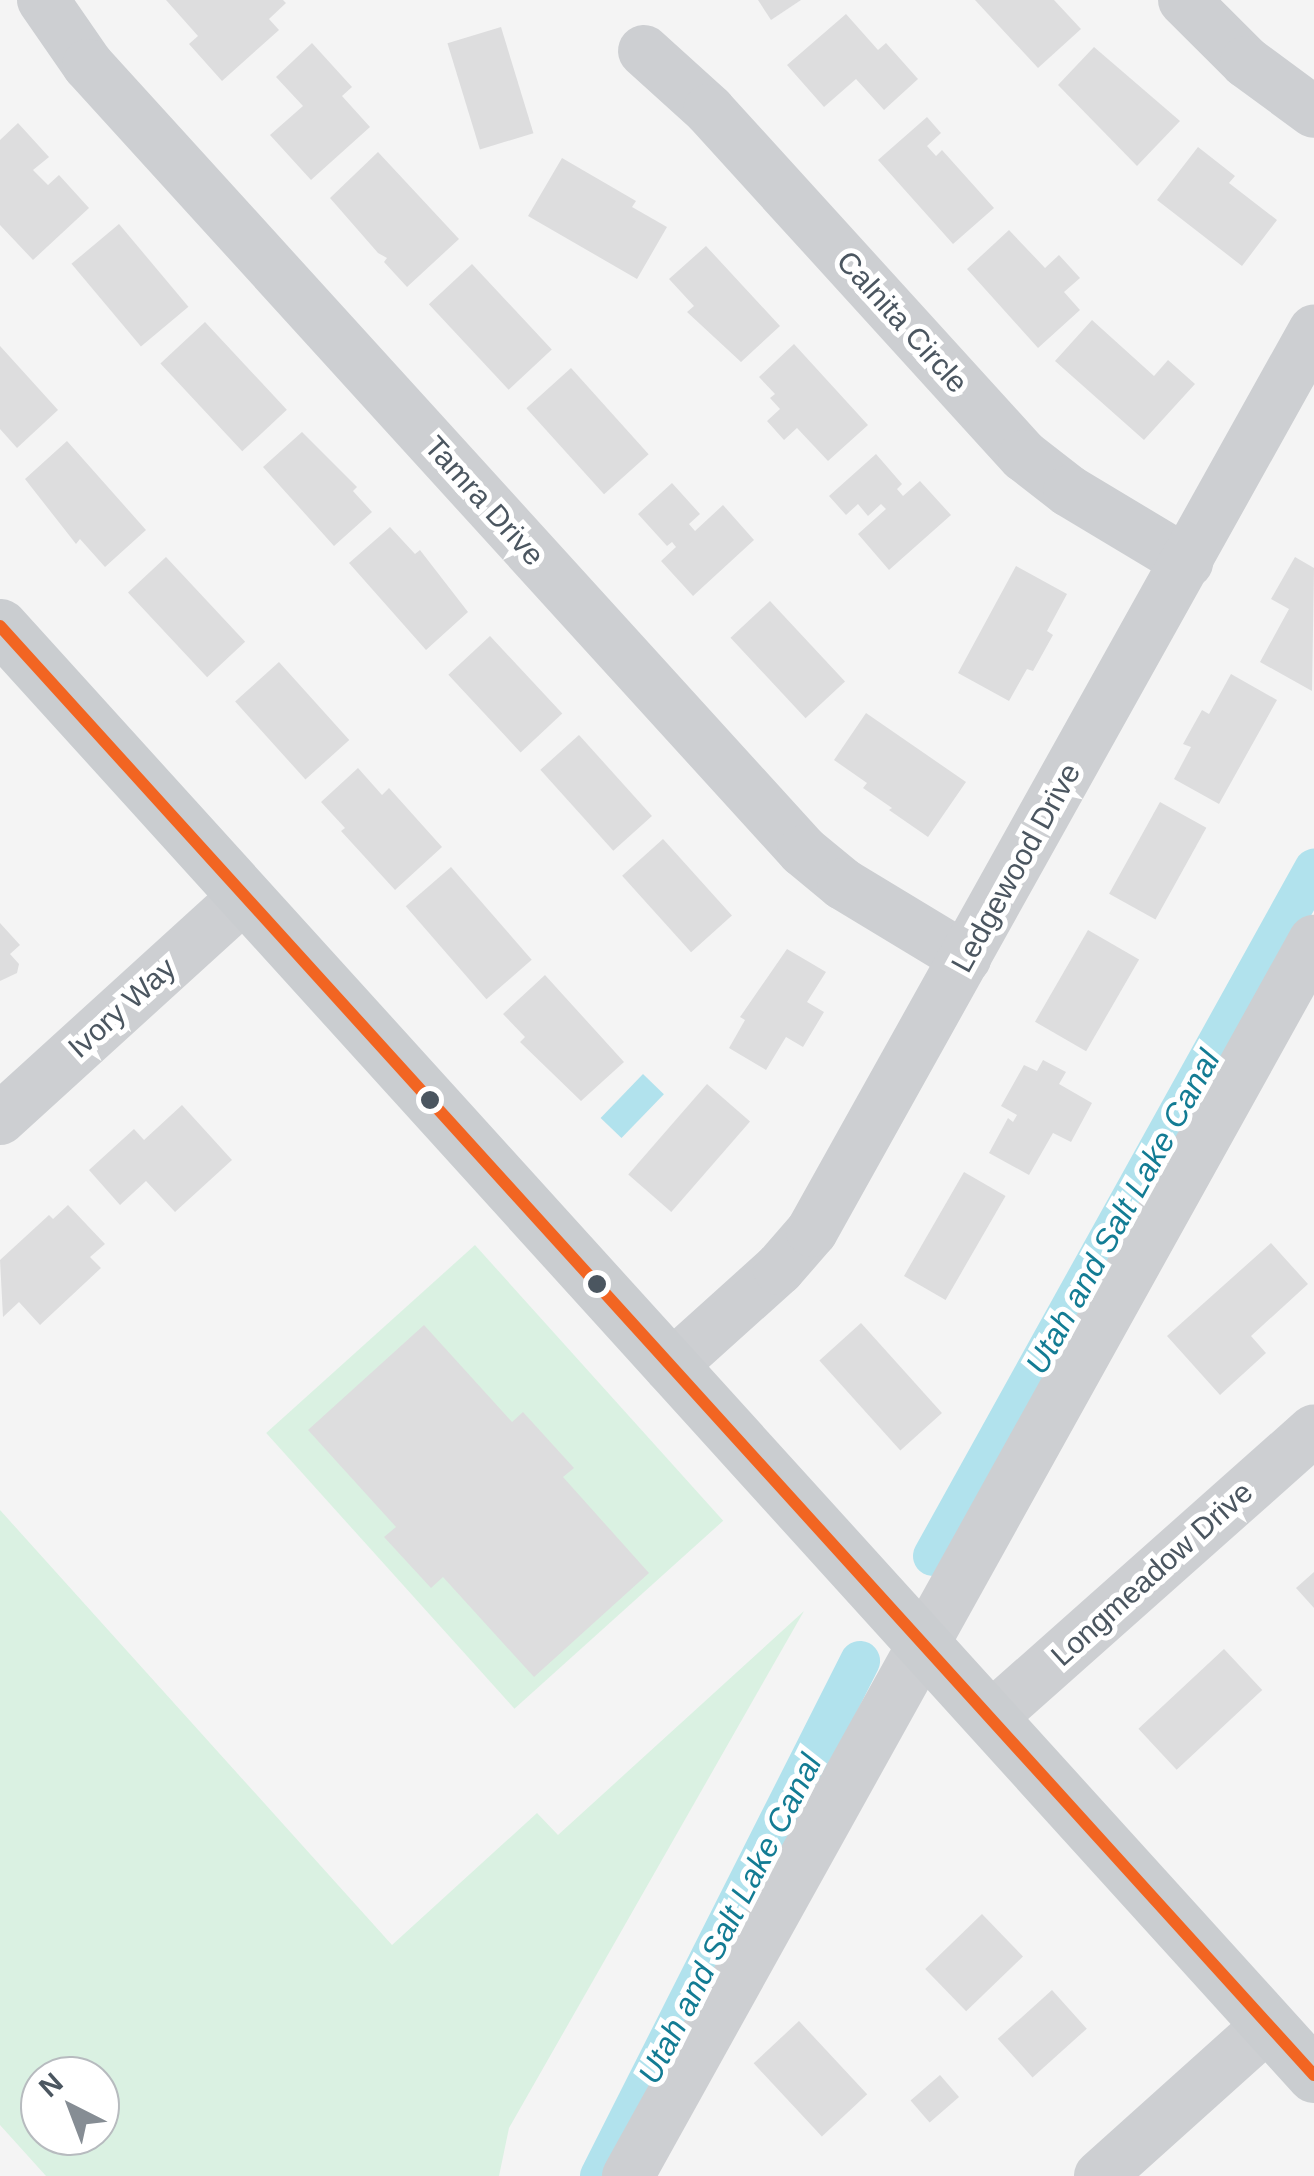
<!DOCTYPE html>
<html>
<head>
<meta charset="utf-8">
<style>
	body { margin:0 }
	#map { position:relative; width:1314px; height:2176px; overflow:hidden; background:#f4f4f4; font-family:Arial,sans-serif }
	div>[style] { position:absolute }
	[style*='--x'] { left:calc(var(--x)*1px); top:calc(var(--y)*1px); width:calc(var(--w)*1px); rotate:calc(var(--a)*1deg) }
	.green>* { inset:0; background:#daf1e2; transform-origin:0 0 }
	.water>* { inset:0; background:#b1e2ed; transform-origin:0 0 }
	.canal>* { height:40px; margin:-20px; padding:0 20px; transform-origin:20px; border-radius:20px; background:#b1e2ed }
	.building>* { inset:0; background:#ddddde; transform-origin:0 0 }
	.minor>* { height:52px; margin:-26px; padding:0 26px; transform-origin:26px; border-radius:26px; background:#cdcfd2 }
	.major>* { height:55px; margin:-27.5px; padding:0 27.5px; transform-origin:27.5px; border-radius:27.5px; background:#cacdd0 }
	.bus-1>* { height:12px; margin:-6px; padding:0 6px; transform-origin:6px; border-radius:6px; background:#f26522 }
	.dots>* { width:28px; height:28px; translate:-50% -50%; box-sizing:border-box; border:5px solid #fff; border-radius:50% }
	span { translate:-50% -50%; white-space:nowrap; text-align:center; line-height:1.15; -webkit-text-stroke:10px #fff; paint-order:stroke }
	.street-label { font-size:30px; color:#4b5660 }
	.water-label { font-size:32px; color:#137c94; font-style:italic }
	.north { position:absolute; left:20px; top:2056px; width:100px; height:100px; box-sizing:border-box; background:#fff; border:2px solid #b7bbbf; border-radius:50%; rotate:318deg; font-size:28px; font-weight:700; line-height:40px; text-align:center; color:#4b5660 }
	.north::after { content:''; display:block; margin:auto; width:35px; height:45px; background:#868d94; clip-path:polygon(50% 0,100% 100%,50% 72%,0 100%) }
</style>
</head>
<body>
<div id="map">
	<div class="green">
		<div style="left:475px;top:1245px;width:371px;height:281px;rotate:48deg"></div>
		<div style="clip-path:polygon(evenodd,0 1510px,392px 1945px,537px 1813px,558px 1835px,804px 1611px,509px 2128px,499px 2176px,46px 2176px,0 2125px,0 1510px,100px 2076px,100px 2136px,40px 2136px,40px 2076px,100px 2076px)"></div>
	</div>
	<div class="water">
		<div style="left:643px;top:1074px;width:29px;height:61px;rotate:44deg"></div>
	</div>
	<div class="canal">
		<div style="--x:933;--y:1556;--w:786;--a:-60.99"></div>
		<div style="--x:600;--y:2176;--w:577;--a:-63.21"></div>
	</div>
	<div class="building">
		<div style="clip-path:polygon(166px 0,283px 0,286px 3px,269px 19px,279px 30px,222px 81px,189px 44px,198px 36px)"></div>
		<div style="clip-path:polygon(758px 0,801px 0,771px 20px)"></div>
		<div style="clip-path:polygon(975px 0,1054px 0,1081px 29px,1038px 68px)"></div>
		<div style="clip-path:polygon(846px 14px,878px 50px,886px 43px,918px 79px,884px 110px,856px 79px,824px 107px,787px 65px)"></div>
		<div style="left:501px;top:27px;width:111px;height:56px;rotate:73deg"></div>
		<div style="clip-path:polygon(312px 43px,352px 87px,342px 96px,370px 127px,311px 180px,270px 135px,303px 106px,276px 77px)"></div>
		<div style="clip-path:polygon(1094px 47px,1180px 121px,1137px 166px,1058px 85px)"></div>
		<div style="clip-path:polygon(927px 117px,941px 133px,927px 146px,936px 156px,942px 150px,994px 208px,953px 244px,878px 160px)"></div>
		<div style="clip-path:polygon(18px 123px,49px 157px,33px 170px,48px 185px,59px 175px,89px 208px,33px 260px,0 225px,0 140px)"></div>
		<div style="clip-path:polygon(1198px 147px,1235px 176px,1229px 183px,1277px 220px,1242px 266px,1157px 200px)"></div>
		<div style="clip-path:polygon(378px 152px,459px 239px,407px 287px,384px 262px,387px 258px,378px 253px,330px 198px)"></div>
		<div style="clip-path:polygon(562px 158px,636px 201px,632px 207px,667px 227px,637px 279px,528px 216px)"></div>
		<div style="left:119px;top:224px;width:108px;height:62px;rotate:50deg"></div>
		<div style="clip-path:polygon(1009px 230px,1045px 268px,1059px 255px,1080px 278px,1064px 292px,1080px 310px,1038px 348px,967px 269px)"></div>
		<div style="clip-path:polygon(706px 246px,780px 326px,741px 362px,687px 312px,694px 306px,669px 279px)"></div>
		<div style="left:472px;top:264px;width:117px;height:59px;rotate:47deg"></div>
		<div style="clip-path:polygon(1092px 320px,1154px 376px,1168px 360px,1195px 384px,1144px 440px,1055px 361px)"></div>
		<div style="left:205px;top:322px;width:120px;height:61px;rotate:47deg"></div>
		<div style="clip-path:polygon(794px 344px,868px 425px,828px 461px,797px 428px,784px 440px,767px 421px,780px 409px,770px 398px,775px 394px,759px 377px)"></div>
		<div style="clip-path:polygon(0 346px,58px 410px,17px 448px,0 429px)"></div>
		<div style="left:571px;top:368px;width:116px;height:60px;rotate:48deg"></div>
		<div style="clip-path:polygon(302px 432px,357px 487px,353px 491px,372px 512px,334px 546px,263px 467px)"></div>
		<div style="clip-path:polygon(67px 441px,146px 530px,105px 567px,80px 539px,76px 544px,25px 479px)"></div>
		<div style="clip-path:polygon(876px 454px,902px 484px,897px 489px,903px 496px,920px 481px,951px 515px,889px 570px,858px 534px,886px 509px,881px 504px,868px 516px,858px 504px,846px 515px,829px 496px)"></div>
		<div style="clip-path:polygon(672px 483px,700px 514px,689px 524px,695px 531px,723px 505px,754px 540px,693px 596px,661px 561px,676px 547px,672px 542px,667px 546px,638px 514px)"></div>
		<div style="clip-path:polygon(390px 527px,415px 554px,420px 550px,468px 612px,426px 650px,349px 563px)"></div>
		<div style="left:166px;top:557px;width:116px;height:52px;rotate:47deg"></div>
		<div style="clip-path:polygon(1295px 557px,1314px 568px,1312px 691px,1260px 662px,1289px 609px,1271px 599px)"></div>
		<div style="clip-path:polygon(1016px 566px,1067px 594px,1047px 631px,1053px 635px,1033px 671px,1027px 669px,1009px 701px,958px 673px)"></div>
		<div style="left:770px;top:601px;width:110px;height:54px;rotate:47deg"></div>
		<div style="left:490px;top:636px;width:106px;height:57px;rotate:47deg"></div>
		<div style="left:279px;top:662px;width:105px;height:59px;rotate:48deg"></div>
		<div style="clip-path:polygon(1231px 674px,1277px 700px,1219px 804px,1174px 779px,1191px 747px,1183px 744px,1202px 710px,1209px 714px)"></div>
		<div style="clip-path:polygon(866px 713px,966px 782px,928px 837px,889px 810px,892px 808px,863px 788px,867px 783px,834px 760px)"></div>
		<div style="left:579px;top:735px;width:109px;height:52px;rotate:48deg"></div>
		<div style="clip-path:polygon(358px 768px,382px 795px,389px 788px,442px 847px,395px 890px,341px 831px,345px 828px,321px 802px)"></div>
		<div style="left:1160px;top:802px;width:53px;height:105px;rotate:29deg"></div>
		<div style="left:663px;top:839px;width:103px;height:55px;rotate:48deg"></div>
		<div style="left:451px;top:867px;width:123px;height:60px;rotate:49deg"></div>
		<div style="clip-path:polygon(0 923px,20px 945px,10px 954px,19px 964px,17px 973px,0 981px)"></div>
		<div style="left:1088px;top:930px;width:59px;height:106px;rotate:30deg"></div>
		<div style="clip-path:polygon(787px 949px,826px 972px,807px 1002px,824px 1012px,803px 1047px,786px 1037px,766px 1070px,729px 1048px,745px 1020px,740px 1017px)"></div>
		<div style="clip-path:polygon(545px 975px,624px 1062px,581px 1101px,520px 1042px,525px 1037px,503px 1014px)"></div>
		<div style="clip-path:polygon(1043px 1060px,1066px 1072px,1059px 1084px,1092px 1103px,1071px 1142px,1053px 1133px,1029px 1175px,989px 1153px,1008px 1118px,1013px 1122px,1017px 1115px,1001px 1106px,1024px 1065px,1037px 1071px)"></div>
		<div style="left:707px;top:1084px;width:57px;height:120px;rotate:41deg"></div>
		<div style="clip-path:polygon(182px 1105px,232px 1160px,175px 1212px,146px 1181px,120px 1205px,89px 1170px,134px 1129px,144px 1140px)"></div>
		<div style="left:964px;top:1172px;width:48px;height:120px;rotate:30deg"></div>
		<div style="clip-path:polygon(68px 1205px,105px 1244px,90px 1257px,101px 1268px,40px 1325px,19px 1302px,3px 1317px,0 1260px,49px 1215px,53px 1219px)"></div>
		<div style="clip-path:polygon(1271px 1243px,1308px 1284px,1251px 1336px,1266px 1353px,1220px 1395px,1167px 1336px)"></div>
		<div style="left:861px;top:1323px;width:121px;height:56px;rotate:48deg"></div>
		<div style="clip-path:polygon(424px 1325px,512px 1422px,523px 1412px,574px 1468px,563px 1477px,649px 1573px,534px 1677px,443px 1577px,431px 1588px,384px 1537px,396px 1527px,308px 1430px)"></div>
		<div style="clip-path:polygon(1314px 1572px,1314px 1608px,1296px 1588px)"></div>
		<div style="left:1224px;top:1649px;width:56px;height:117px;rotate:47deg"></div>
		<div style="left:982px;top:1914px;width:59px;height:79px;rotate:46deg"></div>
		<div style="left:1052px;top:1990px;width:52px;height:73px;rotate:48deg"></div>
		<div style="left:799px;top:2021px;width:100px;height:62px;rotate:47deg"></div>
		<div style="left:940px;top:2075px;width:29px;height:39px;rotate:49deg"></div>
	</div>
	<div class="minor">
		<div style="--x:43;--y:0;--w:79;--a:55.3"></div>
		<div style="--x:88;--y:65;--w:1063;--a:47.71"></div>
		<div style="--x:803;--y:851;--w:52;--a:39.5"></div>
		<div style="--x:843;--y:884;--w:143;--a:31.2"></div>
		<div style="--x:1184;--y:0;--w:88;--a:45"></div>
		<div style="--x:1246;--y:62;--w:84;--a:36.3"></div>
		<div style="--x:644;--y:51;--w:88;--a:42.2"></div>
		<div style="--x:709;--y:110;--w:468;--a:47.7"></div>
		<div style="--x:1024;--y:456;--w:57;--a:37.9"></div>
		<div style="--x:1069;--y:491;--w:138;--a:31"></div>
		<div style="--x:0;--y:1119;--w:330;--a:-42.3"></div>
		<div style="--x:670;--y:1367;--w:147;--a:-42"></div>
		<div style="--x:779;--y:1269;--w:50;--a:-49"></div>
		<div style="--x:812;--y:1231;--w:1031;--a:-60.85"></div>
		<div style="--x:990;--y:1718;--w:433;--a:-41.6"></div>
		<div style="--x:628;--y:2176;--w:1413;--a:-60.95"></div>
		<div style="--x:1100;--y:2176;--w:226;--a:-41.9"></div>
	</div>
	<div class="major">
		<div style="--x:0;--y:626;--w:1956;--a:47.8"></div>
	</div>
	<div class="bus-1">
		<div style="--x:0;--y:626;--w:1956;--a:47.8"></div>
	</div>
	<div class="dots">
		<div style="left:430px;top:1100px;background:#4b5660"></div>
		<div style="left:597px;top:1284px;background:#4b5660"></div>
	</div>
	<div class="street-label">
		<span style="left:902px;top:322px;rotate:48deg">Calnita Circle</span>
		<span style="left:484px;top:501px;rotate:48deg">Tamra Drive</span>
		<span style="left:1016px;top:868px;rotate:-61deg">Ledgewood Drive</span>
		<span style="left:122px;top:1008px;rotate:-42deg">Ivory Way</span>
		<span style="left:1152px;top:1574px;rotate:-42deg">Longmeadow Drive</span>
	</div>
	<div class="water-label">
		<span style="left:1123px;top:1212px;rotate:-61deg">Utah and Salt Lake Canal</span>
		<span style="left:730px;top:1919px;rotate:-63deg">Utah and Salt Lake Canal</span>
	</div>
	<div class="north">N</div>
</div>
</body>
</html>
